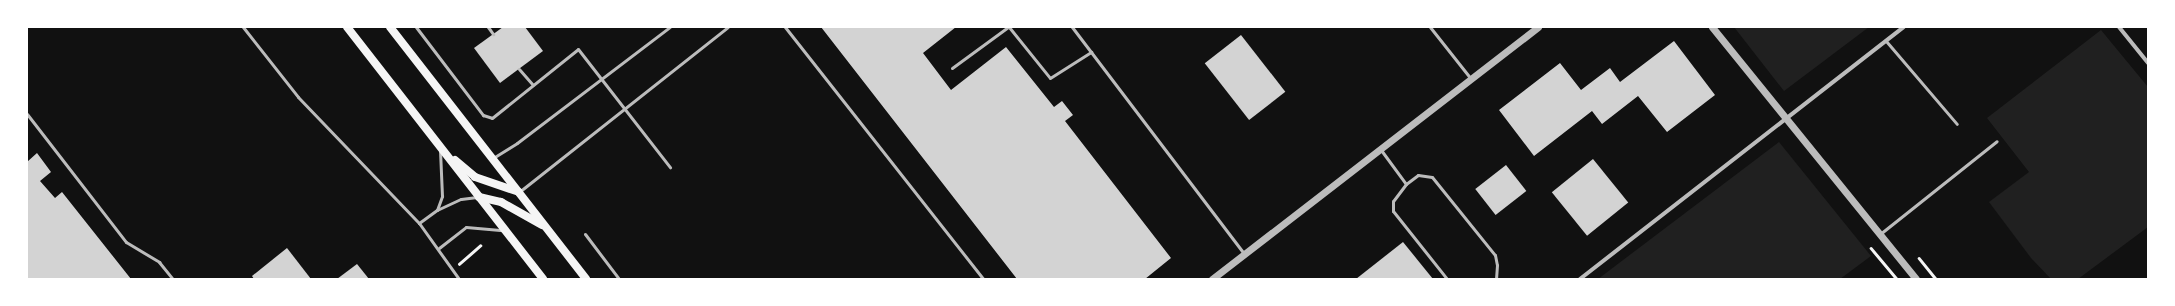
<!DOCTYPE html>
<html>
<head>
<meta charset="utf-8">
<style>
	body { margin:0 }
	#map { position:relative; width:2175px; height:306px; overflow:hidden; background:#111; font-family:"DM Sans",sans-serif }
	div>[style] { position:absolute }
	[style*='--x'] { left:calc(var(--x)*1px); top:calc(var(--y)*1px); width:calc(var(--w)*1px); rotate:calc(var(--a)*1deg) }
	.green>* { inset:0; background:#202020 }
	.building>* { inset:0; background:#d3d3d3; transform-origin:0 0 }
	.path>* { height:2.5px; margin:-1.25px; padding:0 1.25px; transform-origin:1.25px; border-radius:1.25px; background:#f5f5f5 }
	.service>* { height:3px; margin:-1.5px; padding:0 1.5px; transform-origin:1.5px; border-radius:1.5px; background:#bcbcbc }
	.minor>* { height:4px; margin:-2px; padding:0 2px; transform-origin:2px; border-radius:2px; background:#bcbcbc }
	.tertiary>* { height:7px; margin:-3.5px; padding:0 3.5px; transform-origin:3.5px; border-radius:3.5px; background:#bcbcbc }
	.secondary>* { height:8px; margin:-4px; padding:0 4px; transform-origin:4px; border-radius:4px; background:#f5f5f5 }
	span { translate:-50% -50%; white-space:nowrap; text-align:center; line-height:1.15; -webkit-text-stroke:3.5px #fff; paint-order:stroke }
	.frame { position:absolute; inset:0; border:28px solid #fff; pointer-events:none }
</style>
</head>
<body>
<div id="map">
	<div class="green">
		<div style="clip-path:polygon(1734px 27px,1869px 27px,1784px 91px)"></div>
		<div style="clip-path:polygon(2101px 30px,2148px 87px,2148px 227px,2078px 279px,2051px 279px,2031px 258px,1989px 202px,2029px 172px,1987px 118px)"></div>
		<div style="clip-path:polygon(1779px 142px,1871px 256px,1840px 279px,1598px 279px)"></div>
	</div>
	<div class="building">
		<div style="clip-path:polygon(503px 27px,525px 27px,543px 51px,500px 83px,474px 48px)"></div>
		<div style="clip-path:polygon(821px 27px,956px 27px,923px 53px,951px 90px,1006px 47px,1054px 107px,1062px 101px,1073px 115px,1065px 121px,1171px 258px,1145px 279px,1017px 279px)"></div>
		<div style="left:1241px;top:35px;width:72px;height:46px;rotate:52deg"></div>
		<div style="clip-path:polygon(1674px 41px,1715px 95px,1667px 132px,1638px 96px,1602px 124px,1592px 111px,1534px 156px,1499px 110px,1560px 63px,1581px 90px,1610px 68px,1620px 82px)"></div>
		<div style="clip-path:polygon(37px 153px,51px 172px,40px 181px,55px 198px,62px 192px,131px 279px,27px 279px,27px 162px)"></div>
		<div style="left:1593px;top:159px;width:56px;height:53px;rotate:51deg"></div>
		<div style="left:1506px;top:165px;width:33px;height:39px;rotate:52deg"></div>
		<div style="clip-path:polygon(1403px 242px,1433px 279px,1356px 279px)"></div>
		<div style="clip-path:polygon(287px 248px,311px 279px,254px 279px,252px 276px)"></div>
		<div style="clip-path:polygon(357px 264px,369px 279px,337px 279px)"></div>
	</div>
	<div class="path">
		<div style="--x:1871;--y:248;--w:40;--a:50"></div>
		<div style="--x:1919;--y:258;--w:27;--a:51"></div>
		<div style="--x:459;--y:264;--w:28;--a:-41"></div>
	</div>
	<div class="service">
		<div style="--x:243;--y:27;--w:89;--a:51.8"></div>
		<div style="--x:298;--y:97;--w:175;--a:46.2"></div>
		<div style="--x:419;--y:223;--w:69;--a:54.5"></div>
		<div style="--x:416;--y:27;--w:111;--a:52.7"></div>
		<div style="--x:483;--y:115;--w:9;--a:18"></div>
		<div style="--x:492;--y:118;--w:110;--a:-38.7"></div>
		<div style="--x:578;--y:49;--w:150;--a:52.1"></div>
		<div style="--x:488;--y:27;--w:9;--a:54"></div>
		<div style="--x:785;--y:27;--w:320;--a:51.8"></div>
		<div style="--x:1009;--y:27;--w:65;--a:51.2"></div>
		<div style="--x:1050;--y:78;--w:49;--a:-32.4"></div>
		<div style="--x:1072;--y:27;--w:285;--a:52.8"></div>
		<div style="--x:1430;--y:27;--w:66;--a:51.7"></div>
		<div style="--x:1886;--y:41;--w:109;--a:49.5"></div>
		<div style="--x:952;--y:68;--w:69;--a:-36.2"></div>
		<div style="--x:519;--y:69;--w:21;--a:49"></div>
		<div style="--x:27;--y:114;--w:162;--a:52.3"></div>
		<div style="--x:126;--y:242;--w:39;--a:31"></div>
		<div style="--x:159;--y:262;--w:22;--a:51"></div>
		<div style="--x:1381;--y:150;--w:42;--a:53.7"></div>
		<div style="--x:1406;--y:184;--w:15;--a:-37"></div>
		<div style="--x:1418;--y:175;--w:14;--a:8"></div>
		<div style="--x:1432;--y:177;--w:100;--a:51.1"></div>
		<div style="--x:1495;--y:255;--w:10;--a:79"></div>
		<div style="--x:1497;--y:265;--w:14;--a:94"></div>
		<div style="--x:493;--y:158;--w:28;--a:-32"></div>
		<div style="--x:517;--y:143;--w:192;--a:-37.2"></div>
		<div style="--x:1406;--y:184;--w:21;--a:127"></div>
		<div style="--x:1393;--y:201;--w:10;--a:90"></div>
		<div style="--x:1393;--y:211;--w:87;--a:51.5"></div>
		<div style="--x:519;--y:192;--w:266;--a:-38.3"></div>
		<div style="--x:437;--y:210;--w:15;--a:-70"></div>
		<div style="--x:442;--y:196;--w:45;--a:-92.5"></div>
		<div style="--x:419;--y:223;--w:22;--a:-36"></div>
		<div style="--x:437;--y:210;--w:26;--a:-25"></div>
		<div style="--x:461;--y:199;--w:16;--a:-7"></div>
		<div style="--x:585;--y:234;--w:56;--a:52.9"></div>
		<div style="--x:1880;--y:234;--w:149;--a:-38.5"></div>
		<div style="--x:439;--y:248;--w:34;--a:-38"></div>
		<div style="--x:466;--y:227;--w:37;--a:5"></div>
	</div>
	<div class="minor">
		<div style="--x:2119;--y:27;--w:46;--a:51.1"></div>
		<div style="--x:1580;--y:279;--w:410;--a:-37.9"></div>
	</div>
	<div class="tertiary">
		<div style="--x:1712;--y:27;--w:324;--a:51"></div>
		<div style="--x:1212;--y:279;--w:412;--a:-37.7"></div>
	</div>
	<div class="secondary">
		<div style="--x:347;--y:27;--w:319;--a:52.1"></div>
		<div style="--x:390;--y:27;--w:319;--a:52.1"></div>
		<div style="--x:455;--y:160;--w:26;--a:40"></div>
		<div style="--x:475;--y:177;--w:46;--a:18.8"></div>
		<div style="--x:479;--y:197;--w:23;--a:13"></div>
		<div style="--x:501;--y:202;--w:47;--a:29.3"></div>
	</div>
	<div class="frame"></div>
</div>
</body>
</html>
